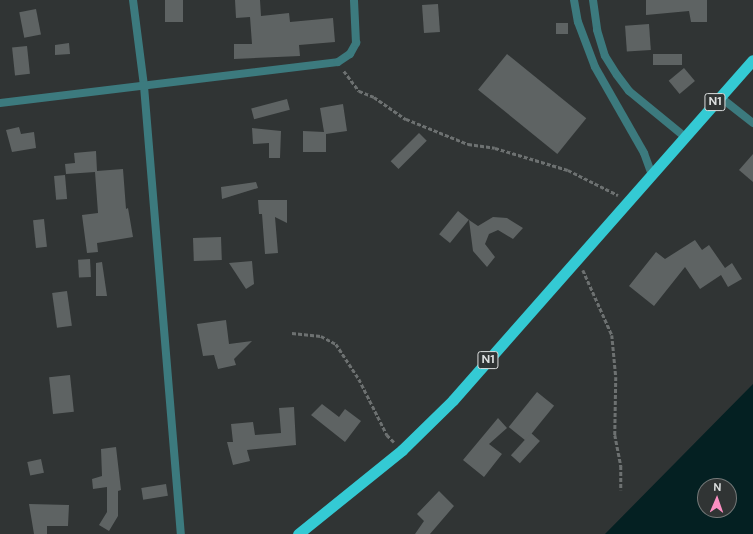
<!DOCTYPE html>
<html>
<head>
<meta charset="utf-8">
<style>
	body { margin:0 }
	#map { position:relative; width:753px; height:534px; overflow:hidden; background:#303434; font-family:"DM Sans",sans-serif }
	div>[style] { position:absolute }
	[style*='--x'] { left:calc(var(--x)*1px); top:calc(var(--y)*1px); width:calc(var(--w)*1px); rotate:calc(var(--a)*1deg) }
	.water>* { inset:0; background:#042022 }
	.building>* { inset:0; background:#5e6363; transform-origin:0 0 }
	.path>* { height:2.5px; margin-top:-1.25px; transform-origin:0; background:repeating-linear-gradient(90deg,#6d7171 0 4px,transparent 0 6px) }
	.service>* { height:8px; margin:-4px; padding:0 4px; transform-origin:4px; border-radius:4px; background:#3c7a7e }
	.minor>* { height:8px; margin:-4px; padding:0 4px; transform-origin:4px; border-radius:4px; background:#3c7a7e }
	.tertiary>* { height:8px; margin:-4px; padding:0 4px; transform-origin:4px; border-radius:4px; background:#3c7a7e }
	.trunk>* { height:11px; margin:-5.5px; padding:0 5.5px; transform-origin:5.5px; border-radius:5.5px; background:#34cad4 }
	span { translate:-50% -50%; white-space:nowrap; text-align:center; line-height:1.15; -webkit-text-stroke:3px #303434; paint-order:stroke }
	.shield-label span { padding:1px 3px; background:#303434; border:1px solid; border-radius:3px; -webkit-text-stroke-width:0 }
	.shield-label { font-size:12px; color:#dbdede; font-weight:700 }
	.north { position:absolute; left:697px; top:478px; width:40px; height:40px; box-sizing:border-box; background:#303434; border:1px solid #747878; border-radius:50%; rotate:2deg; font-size:11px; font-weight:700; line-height:16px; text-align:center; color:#dbdede }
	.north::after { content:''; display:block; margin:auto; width:14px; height:18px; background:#fc8fc2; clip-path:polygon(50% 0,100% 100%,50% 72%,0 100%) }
</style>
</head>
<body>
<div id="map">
	<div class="water">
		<div style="clip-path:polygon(evenodd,753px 384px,753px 534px,605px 534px,751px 386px,753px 384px,705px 486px,729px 486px,729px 510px,705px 510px,705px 486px)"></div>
	</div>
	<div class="building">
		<div style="left:165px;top:0;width:18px;height:22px"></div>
		<div style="clip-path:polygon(235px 0,260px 0,261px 16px,289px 13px,290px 22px,333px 18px,335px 42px,299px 45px,300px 56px,234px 59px,234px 44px,252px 44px,250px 17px,236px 18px)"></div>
		<div style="clip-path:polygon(646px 0,707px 0,707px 22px,691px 22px,689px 11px,646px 15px)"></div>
		<div style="left:438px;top:4px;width:28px;height:16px;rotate:86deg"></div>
		<div style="left:36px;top:9px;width:26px;height:17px;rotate:79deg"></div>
		<div style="left:556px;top:23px;width:12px;height:11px"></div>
		<div style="left:649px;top:24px;width:26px;height:24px;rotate:86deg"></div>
		<div style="clip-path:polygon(69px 43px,70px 54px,55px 55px,55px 45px)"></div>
		<div style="left:27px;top:46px;width:28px;height:15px;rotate:84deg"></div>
		<div style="left:507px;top:54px;width:102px;height:46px;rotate:39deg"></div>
		<div style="left:682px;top:54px;width:11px;height:29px;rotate:90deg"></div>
		<div style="left:684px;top:68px;width:17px;height:20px;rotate:50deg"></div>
		<div style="left:287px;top:99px;width:11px;height:37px;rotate:75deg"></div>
		<div style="clip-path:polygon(343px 104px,347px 131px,326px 134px,326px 152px,303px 152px,303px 131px,324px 132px,320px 108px)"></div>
		<div style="clip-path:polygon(19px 127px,21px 134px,34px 132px,36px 148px,12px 152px,6px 130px)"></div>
		<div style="clip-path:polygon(252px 128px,281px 131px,280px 158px,269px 158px,269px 143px,253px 144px)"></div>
		<div style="left:419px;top:133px;width:11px;height:40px;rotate:45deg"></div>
		<div style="clip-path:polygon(96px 151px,97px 171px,123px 169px,126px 209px,128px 208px,133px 237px,97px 243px,98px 252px,87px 253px,82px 215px,98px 213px,95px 172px,66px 174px,65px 164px,75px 163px,74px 153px)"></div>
		<div style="clip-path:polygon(753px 154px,753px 182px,739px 170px)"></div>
		<div style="left:65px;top:175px;width:24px;height:11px;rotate:85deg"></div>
		<div style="clip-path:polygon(256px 182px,258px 188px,222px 199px,221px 187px)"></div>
		<div style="clip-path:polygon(258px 200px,287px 200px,287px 223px,275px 217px,278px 253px,265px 254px,262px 214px,259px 214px)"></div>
		<div style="left:458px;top:211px;width:14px;height:30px;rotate:39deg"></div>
		<div style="clip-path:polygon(493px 217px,507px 218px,523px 228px,513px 239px,498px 230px,489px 234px,485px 244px,495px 257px,487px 267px,473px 251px,469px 220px,478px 226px)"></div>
		<div style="left:44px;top:219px;width:28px;height:11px;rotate:84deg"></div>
		<div style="left:221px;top:237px;width:23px;height:28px;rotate:88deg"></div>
		<div style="clip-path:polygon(695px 240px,702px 250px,709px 245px,725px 268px,732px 263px,742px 279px,728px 287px,721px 275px,700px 289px,685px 267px,654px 306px,629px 286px,656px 252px,665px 259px)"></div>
		<div style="left:90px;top:259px;width:18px;height:12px;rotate:87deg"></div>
		<div style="clip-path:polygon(252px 261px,254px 284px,246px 289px,229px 263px)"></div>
		<div style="clip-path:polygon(102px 262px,107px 296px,96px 296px,96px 263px)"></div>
		<div style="left:67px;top:291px;width:35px;height:15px;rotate:82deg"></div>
		<div style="clip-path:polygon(226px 320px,229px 344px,252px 341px,234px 359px,236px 365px,218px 369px,214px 355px,203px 356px,197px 324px)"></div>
		<div style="left:70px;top:375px;width:37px;height:21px;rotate:84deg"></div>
		<div style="left:537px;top:392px;width:22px;height:45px;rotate:39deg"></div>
		<div style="clip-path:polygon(322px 404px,339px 417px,345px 409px,361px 421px,345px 442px,311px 415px)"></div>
		<div style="clip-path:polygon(294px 407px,296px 445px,247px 450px,250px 461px,233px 465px,227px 442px,233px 442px,231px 424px,253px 422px,255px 435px,281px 433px,279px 408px)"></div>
		<div style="clip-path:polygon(498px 418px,507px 428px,489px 444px,502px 454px,484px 477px,463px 460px)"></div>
		<div style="left:531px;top:433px;width:12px;height:30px;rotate:42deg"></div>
		<div style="clip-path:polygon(116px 447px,121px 490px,118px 491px,118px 516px,109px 531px,99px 525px,107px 512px,107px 487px,93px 489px,92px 479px,102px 476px,101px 449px)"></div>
		<div style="left:41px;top:459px;width:14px;height:14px;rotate:78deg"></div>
		<div style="left:166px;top:484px;width:12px;height:25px;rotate:81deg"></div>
		<div style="clip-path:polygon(439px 491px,454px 506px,430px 534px,415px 534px,424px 521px,417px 514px)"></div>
		<div style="clip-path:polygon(29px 504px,69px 505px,68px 526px,47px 526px,47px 534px,34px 534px)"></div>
	</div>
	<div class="path">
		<div style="--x:344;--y:71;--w:25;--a:53"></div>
		<div style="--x:359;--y:91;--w:16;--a:22"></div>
		<div style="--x:374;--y:97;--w:39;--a:35"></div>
		<div style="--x:406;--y:119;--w:67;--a:22"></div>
		<div style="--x:468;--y:144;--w:27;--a:8"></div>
		<div style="--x:495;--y:148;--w:76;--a:16.8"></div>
		<div style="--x:568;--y:170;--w:56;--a:26.6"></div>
		<div style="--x:583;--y:270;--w:71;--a:66"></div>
		<div style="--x:612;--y:335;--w:42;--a:84.6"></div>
		<div style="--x:616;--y:377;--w:58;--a:91"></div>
		<div style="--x:615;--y:435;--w:32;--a:79"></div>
		<div style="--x:621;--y:466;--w:24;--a:90"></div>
		<div style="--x:292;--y:333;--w:29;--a:6"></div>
		<div style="--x:321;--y:336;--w:17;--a:28"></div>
		<div style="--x:336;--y:344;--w:42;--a:56.7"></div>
		<div style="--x:359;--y:379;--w:63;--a:63.4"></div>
		<div style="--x:387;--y:435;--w:10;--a:45"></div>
	</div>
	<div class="service">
		<div style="--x:720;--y:97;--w:42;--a:38.2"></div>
	</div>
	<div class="minor">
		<div style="--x:133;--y:0;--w:87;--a:82.7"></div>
		<div style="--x:144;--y:86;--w:450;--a:85.3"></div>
		<div style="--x:0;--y:103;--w:340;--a:-6.9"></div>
		<div style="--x:338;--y:62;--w:14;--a:-34"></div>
		<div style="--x:350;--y:54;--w:13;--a:-61"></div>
		<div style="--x:356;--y:43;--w:43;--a:-92.7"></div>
	</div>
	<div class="tertiary">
		<div style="--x:574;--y:0;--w:22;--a:80"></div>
		<div style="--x:578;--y:22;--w:48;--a:69.3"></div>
		<div style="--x:595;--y:67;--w:99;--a:60.3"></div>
		<div style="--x:644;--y:153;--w:23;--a:70"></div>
		<div style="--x:593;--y:0;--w:30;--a:82"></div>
		<div style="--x:597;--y:30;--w:27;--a:73"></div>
		<div style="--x:605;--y:56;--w:22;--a:58"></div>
		<div style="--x:617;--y:75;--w:20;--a:53"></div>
		<div style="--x:629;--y:91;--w:72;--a:39.4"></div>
	</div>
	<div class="trunk">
		<div style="--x:298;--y:534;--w:134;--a:-38.9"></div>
		<div style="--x:402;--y:450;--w:71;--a:-44.4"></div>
		<div style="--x:453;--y:400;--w:453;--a:-48.6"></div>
	</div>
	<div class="shield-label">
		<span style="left:715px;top:102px">N1</span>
		<span style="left:488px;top:360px">N1</span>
	</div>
	<div class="north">N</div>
</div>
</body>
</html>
